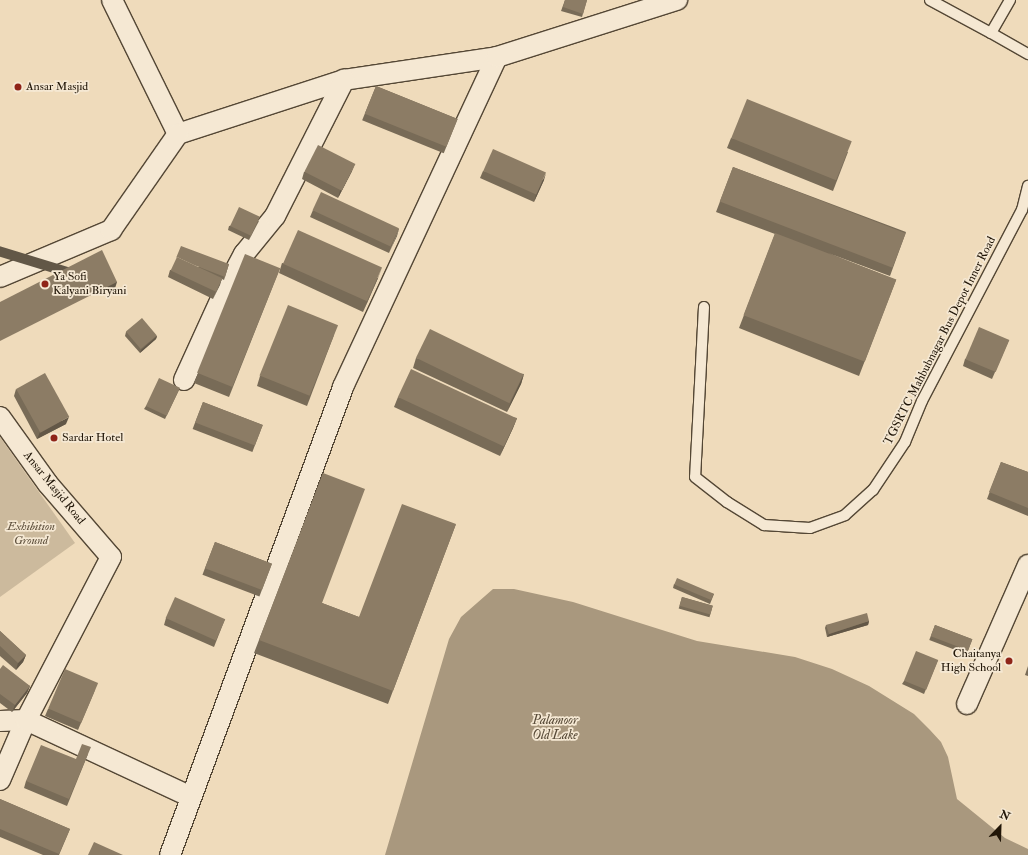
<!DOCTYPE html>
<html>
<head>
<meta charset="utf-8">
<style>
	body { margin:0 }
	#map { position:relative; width:1028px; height:855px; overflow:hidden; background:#efdbbb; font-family:"IM FELL Double Pica",serif }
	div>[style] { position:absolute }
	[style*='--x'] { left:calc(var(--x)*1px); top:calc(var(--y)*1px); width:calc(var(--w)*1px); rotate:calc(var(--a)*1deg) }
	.green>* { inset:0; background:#ccba9d }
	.water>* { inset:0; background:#a9987e }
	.roads { filter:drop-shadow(1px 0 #544735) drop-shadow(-1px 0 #544735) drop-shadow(0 1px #544735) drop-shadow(0 -1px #544735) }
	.lane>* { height:10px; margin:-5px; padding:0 5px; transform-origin:5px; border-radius:5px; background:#f5e8d3 }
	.street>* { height:20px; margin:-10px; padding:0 10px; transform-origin:10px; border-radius:10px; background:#f5e8d3 }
	.wall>* { inset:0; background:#786b57; transform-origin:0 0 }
	.shaded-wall>* { inset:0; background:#625747; transform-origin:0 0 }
	.building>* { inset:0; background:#8c7c65; transform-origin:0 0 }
	.dots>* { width:11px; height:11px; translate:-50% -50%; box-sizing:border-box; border:2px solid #f5e8d3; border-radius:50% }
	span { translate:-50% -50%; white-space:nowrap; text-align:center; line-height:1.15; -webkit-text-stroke:3.5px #f5e8d3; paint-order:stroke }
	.poi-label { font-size:12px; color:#211608 }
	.left { translate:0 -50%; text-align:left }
	.right { translate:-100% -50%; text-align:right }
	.street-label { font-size:12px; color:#211608 }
	.park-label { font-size:12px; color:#5d4f3c; font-style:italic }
	.water-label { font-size:13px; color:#574a37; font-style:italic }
	.north { position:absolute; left:980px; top:807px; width:40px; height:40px; -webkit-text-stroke:3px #f5e8d3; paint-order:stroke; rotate:23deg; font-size:11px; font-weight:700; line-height:16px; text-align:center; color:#211608 }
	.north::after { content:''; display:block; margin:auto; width:14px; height:18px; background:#211608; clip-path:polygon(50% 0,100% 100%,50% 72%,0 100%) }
</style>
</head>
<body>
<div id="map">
	<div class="green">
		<div style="clip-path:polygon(0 437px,75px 543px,0 597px)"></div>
	</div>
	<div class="water">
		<div style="clip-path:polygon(493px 589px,514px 589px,573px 602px,697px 641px,795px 657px,832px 669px,869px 686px,914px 714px,930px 730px,941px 742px,948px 757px,957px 799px,1005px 838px,1028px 849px,1028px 855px,385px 855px,449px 639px,461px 617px)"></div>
	</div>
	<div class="roads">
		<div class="lane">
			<div style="--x:930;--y:0;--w:69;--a:28.4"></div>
			<div style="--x:991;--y:33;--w:38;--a:-60"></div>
			<div style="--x:991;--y:33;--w:43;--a:29.6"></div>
			<div style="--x:704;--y:307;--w:170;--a:93"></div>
			<div style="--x:695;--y:477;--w:41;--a:38"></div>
			<div style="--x:727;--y:502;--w:44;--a:31.9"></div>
			<div style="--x:764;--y:525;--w:46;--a:3.7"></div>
			<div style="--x:810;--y:528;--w:37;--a:-20"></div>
			<div style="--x:845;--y:515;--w:38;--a:-42"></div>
			<div style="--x:873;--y:490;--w:58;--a:-56.3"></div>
			<div style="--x:905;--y:442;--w:44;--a:-67.5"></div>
			<div style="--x:922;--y:401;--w:216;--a:-62.4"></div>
			<div style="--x:1022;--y:210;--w:25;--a:-76"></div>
		</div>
		<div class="street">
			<div style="--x:112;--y:0;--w:149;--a:63.8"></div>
			<div style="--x:178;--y:134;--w:175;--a:-18"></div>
			<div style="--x:344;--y:80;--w:155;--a:-8.5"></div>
			<div style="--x:0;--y:277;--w:121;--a:-22.9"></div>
			<div style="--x:111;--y:230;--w:117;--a:-55.1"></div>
			<div style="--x:184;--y:380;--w:99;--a:-65.5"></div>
			<div style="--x:225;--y:290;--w:41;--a:-62.2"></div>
			<div style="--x:244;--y:254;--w:49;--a:-50.8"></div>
			<div style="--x:275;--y:216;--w:153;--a:-63.1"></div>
			<div style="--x:0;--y:417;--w:82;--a:54.4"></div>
			<div style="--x:48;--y:484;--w:96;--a:49.2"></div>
			<div style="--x:111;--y:557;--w:184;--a:117.5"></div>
			<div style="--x:26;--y:720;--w:26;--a:178"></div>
			<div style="--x:967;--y:704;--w:152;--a:-66.3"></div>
			<div style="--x:0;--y:780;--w:65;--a:-66.6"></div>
			<div style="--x:26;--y:720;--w:182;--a:25"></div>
			<div style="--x:170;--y:855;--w:499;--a:-69.7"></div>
			<div style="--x:343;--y:387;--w:364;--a:-65"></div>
			<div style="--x:497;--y:57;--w:189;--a:-17.6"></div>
		</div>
	</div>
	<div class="wall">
		<div style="clip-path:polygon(565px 0,587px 0,582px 17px,561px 11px)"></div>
		<div style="left:376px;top:86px;width:88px;height:37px;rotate:22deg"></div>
		<div style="clip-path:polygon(731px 138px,848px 152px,833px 191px,727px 148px)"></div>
		<div style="clip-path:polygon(733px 167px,906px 232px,890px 276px,828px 253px,896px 280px,859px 376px,739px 328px,775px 234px,716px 212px)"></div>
		<div style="clip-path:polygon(352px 171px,338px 198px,302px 179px,304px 172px)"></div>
		<div style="clip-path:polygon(483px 171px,544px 180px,534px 202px,480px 178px)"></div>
		<div style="clip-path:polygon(313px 210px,399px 229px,389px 253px,310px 217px)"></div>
		<div style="clip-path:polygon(259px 221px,249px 240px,228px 230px,229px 226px)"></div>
		<div style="clip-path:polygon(282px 263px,378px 278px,363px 312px,279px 273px)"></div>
		<div style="clip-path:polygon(229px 264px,224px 280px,222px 279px,213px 299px,168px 277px,170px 270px)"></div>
		<div style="clip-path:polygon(280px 268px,229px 397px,194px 383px,198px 373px)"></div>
		<div style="clip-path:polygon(126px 332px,157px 336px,156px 339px,140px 353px,125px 336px)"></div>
		<div style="clip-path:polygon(334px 335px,307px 406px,257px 386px,260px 376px)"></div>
		<div style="clip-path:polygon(1009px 340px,992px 379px,963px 366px,965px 359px)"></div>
		<div style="clip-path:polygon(416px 358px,524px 374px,521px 384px,507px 412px,413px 368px)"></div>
		<div style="clip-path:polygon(180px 388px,165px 419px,144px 409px,146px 406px)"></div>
		<div style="clip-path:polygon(16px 389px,66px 424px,37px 439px,14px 396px)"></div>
		<div style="clip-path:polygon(398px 397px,517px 418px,513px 428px,500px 456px,394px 407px)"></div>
		<div style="left:203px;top:402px;width:64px;height:29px;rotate:21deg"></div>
		<div style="clip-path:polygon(1001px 462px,1028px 472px,1028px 516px,987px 499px)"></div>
		<div style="clip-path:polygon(323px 473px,322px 603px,359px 617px,456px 524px,388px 704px,254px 653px)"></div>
		<div style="left:215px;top:542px;width:61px;height:35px;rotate:21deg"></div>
		<div style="clip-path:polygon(674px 584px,714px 594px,710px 604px,673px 588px)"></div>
		<div style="left:682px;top:597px;width:32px;height:12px;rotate:16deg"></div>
		<div style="clip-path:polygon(166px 618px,225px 619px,214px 647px,164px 625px)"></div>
		<div style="clip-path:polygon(869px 621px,868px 625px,827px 637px,825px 628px,826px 625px)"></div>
		<div style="left:935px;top:625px;width:40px;height:16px;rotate:21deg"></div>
		<div style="clip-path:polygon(0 631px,26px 655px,23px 662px,16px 670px,0 656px)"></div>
		<div style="clip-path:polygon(938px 660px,924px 694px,902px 684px,904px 681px)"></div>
		<div style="clip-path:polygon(1028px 666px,1028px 676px,1025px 675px)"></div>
		<div style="clip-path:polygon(0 669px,30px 686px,27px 693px,12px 712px,0 703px)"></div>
		<div style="clip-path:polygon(95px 690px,78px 730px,45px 716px,48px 709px)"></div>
		<div style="clip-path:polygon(88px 754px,67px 806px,24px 788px,26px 781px)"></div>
		<div style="clip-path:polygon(0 799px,70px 829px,59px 855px,43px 855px,0 837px)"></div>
	</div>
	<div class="shaded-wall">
		<div style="clip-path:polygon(355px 164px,352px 171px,338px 198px,340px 191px)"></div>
		<div style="clip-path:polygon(546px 173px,544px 180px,534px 202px,536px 195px)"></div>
		<div style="clip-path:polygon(399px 229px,397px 236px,389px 253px,392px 246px)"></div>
		<div style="clip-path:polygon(382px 268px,378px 278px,363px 312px,367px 302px)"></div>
		<div style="clip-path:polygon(222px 278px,220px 285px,213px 299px)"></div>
		<div style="left:117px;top:282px;width:10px;height:131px;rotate:107deg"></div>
		<div style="clip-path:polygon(157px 336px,156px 339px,140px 353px,141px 350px)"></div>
		<div style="clip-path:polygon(524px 374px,521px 384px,507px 412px,511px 402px)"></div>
		<div style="clip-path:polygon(69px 417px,66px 424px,37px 439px,40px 432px)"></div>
		<div style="clip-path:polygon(517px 418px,513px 428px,500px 456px,504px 446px)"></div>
		<div style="clip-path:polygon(869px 621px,868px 625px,827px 637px,829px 634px)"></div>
		<div style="clip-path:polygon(26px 655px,23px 662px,16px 670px,18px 663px)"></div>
		<div style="clip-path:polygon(30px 686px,27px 693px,12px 712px,15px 705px)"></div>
	</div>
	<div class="building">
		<div style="clip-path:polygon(565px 0,587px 0,583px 14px,563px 7px)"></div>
		<div style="left:376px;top:86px;width:88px;height:30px;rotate:22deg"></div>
		<div style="left:747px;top:99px;width:113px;height:42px;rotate:22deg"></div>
		<div style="left:318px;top:145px;width:42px;height:30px;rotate:27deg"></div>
		<div style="left:493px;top:149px;width:58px;height:24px;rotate:24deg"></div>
		<div style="left:733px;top:167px;width:185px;height:37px;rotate:21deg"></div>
		<div style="left:321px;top:192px;width:86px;height:20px;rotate:25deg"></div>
		<div style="left:239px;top:207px;width:23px;height:21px;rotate:25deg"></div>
		<div style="left:298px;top:230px;width:92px;height:37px;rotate:24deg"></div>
		<div style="left:775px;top:233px;width:130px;height:88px;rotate:21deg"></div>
		<div style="clip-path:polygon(181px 246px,229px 264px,225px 277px,194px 265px,177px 257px,176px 258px)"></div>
		<div style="clip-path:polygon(102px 250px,117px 282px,0 341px,0 302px)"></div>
		<div style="left:245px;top:254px;width:38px;height:128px;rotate:22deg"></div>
		<div style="left:177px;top:257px;width:50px;height:15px;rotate:25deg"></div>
		<div style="left:288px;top:305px;width:54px;height:76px;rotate:22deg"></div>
		<div style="left:142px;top:318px;width:23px;height:21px;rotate:50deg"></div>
		<div style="left:979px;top:327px;width:33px;height:35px;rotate:23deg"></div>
		<div style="left:430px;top:329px;width:104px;height:32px;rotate:26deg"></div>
		<div style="left:411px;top:369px;width:117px;height:31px;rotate:25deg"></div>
		<div style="left:45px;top:373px;width:50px;height:33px;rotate:61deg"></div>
		<div style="left:159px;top:378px;width:23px;height:31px;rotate:25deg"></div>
		<div style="left:203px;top:402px;width:64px;height:22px;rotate:21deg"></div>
		<div style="clip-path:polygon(1001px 462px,1028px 472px,1028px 508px,989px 492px)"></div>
		<div style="clip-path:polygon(323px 473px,365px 489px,322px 603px,359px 617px,402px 504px,456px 524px,393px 691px,259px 640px)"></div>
		<div style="left:215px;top:542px;width:61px;height:28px;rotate:21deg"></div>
		<div style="left:677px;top:578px;width:40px;height:7px;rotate:23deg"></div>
		<div style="left:175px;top:597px;width:55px;height:23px;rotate:24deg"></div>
		<div style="left:682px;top:597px;width:32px;height:9px;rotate:16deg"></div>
		<div style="clip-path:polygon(867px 613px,869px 621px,829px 634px,826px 625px)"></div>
		<div style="left:935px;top:625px;width:40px;height:12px;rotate:21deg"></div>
		<div style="clip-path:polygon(0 631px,26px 655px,18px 663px,0 646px)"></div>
		<div style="left:916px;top:651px;width:24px;height:32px;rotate:22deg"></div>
		<div style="clip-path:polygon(3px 665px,30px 686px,15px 705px,0 694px,0 669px)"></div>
		<div style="left:65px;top:669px;width:36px;height:43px;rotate:23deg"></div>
		<div style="clip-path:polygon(82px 744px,91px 747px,69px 799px,26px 781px,41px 745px,76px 759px)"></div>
		<div style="clip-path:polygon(0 799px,70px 829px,59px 854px,0 829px)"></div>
		<div style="clip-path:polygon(94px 842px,123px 855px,88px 855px)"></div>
	</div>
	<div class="dots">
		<div style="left:18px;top:87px;background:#8f2418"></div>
		<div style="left:45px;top:284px;background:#8f2418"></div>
		<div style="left:54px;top:438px;background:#8f2418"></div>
		<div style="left:1009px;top:661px;background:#8f2418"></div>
	</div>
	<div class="poi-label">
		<span class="left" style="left:26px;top:87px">Ansar Masjid</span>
		<span class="left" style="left:53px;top:284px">Ya Sofi<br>Kalyani Biryani</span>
		<span class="left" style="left:62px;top:438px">Sardar Hotel</span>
		<span class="right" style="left:1001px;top:661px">Chaitanya<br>High School</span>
	</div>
	<div class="street-label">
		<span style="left:940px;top:341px;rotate:-63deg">TGSRTC Mahbubnagar Bus Depot Inner Road</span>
		<span style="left:54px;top:488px;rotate:51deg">Ansar Masjid Road</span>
	</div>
	<div class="park-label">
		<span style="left:31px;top:534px">Exhibition<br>Ground</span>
	</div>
	<div class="water-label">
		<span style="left:555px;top:728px">Palamoor<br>Old Lake</span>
	</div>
	<div class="north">N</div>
</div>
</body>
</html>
